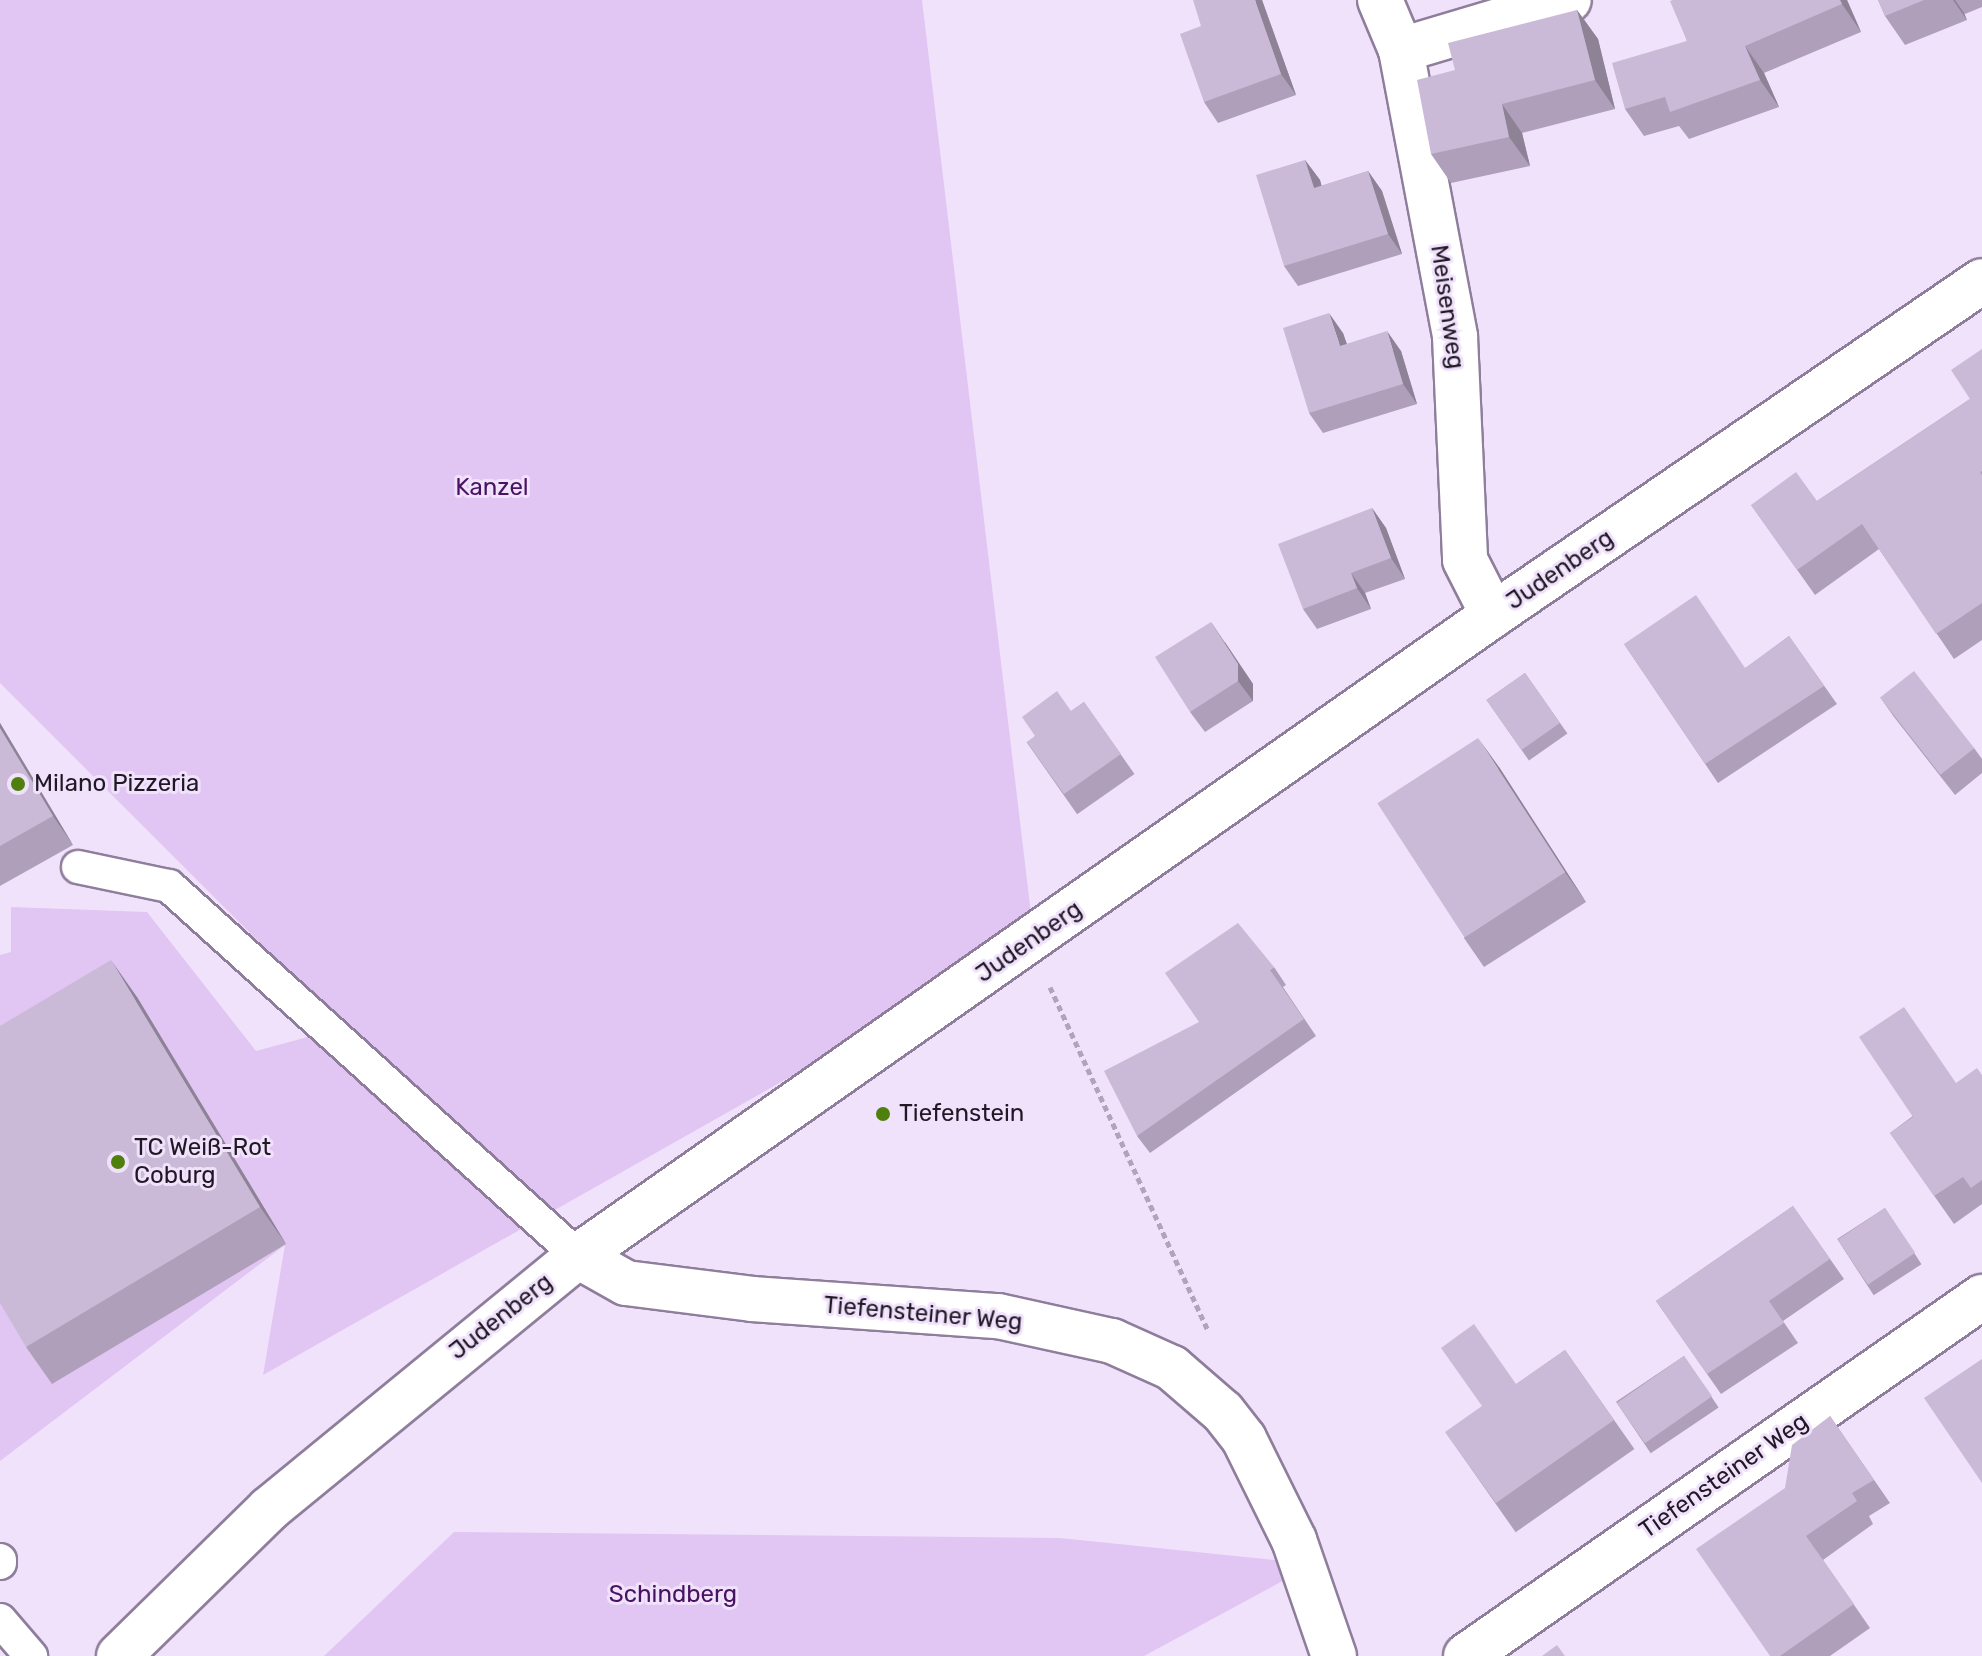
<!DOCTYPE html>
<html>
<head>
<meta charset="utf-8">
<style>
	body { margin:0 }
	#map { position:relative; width:1982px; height:1656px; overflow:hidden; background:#f1e2fc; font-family:Rubik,sans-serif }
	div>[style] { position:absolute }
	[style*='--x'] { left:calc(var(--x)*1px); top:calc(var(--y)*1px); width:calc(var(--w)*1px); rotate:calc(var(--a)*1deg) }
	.green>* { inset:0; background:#e1c6f3 }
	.path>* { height:5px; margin-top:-2.5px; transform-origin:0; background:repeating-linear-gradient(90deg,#b1a4ba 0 6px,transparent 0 10px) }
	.roads { filter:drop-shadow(2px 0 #8f7e9b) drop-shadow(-2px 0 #8f7e9b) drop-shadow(0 2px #8f7e9b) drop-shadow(0 -2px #8f7e9b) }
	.lane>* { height:32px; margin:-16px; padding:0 16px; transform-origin:16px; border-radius:16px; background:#fff }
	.street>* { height:44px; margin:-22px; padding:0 22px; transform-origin:22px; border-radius:22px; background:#fff }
	.secondary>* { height:44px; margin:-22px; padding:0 22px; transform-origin:22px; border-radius:22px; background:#fff }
	.wall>* { inset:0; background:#af9fba; transform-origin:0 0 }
	.shaded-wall>* { inset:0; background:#8e8297 }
	.building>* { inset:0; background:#cbb9d8; transform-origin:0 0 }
	.dots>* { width:22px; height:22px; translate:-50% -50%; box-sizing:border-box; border:4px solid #f1e2fc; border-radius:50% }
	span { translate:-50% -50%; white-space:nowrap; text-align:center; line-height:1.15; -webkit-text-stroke:6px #f1e2fc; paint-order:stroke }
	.street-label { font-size:24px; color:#201925 }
	.park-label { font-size:24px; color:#481362 }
	.poi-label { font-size:24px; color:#201925 }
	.left { translate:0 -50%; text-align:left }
</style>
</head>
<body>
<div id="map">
	<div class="green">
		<div style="clip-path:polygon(0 0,922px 0,1034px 939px,263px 1375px,285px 1245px,0 1461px,0 955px,11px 952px,11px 907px,147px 912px,256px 1051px,344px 1027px,0 683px)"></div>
		<div style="clip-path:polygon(454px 1532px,1060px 1538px,1314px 1564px,1144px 1656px,324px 1656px)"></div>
	</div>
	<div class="path">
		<div style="--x:1050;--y:987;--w:378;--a:65.3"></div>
	</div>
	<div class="roads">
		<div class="lane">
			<div style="--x:78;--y:867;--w:93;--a:11.8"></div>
			<div style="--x:169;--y:886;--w:552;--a:42.13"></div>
			<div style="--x:0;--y:1560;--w:3;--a:90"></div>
			<div style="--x:0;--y:1620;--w:48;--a:49.3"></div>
		</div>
		<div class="street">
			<div style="--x:1380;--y:0;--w:54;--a:67.2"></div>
			<div style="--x:1401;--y:50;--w:292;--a:79.3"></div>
			<div style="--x:1455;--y:337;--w:223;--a:87.4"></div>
			<div style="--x:1465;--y:560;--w:62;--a:63"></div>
			<div style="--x:1401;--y:50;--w:175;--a:-16.6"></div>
			<div style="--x:578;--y:1256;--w:55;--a:29.4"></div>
			<div style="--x:626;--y:1283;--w:127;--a:7.2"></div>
			<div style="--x:752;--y:1299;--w:247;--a:4"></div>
			<div style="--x:998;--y:1316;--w:117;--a:12.4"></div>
			<div style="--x:1112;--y:1341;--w:66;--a:24.2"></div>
			<div style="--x:1172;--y:1368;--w:67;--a:40.8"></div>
			<div style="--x:1223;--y:1412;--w:34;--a:52"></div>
			<div style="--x:1244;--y:1439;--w:113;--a:63.7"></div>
			<div style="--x:1294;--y:1540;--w:123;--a:71"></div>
			<div style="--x:1466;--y:1656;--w:629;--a:-34.83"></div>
		</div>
		<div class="secondary">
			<div style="--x:119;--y:1656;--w:210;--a:-44.4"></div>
			<div style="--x:269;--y:1509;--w:399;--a:-39.3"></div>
			<div style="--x:578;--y:1256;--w:1117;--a:-35.01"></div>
			<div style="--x:1493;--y:615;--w:592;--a:-34.33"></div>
		</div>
	</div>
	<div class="wall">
		<div style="clip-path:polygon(1262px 0,1296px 95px,1218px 123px,1204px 102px,1201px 26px)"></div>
		<div style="clip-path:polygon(1673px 0,1847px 0,1861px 32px,1764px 73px,1779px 107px,1689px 139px,1679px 126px,1644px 136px,1625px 109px,1687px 41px)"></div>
		<div style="clip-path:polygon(1878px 0,1982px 0,1982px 7px,1965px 14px,1964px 13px,1967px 20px,1905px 45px,1885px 16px)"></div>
		<div style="clip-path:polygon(1577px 10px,1598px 39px,1615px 109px,1522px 133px,1530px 166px,1451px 183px,1431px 154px,1455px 70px)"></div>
		<div style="clip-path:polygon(1305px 160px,1320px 180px,1321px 186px,1368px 171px,1382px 191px,1402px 254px,1298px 286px,1284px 266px)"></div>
		<div style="clip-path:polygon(1343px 333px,1347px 344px,1401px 351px,1417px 404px,1323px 433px,1309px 413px)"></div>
		<div style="clip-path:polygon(1982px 349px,1982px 640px,1954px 659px,1879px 549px,1815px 595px,1751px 505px,1817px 501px,1970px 399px)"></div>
		<div style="clip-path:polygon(1372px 508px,1386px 528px,1405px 579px,1365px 593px,1371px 609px,1317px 629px,1303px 609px)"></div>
		<div style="clip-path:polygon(1789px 636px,1837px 704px,1718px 783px,1624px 644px,1746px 668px)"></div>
		<div style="clip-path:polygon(1225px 642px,1253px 684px,1253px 701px,1205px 732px,1190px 712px)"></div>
		<div style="left:1525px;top:673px;width:74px;height:47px;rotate:55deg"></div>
		<div style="clip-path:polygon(1880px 697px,1974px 748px,1982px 759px,1982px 773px,1955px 795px,1894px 717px)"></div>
		<div style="left:1084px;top:702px;width:88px;height:70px;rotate:55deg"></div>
		<div style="clip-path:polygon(0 723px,73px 845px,0 886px)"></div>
		<div style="clip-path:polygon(1499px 767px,1586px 902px,1484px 967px,1464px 938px)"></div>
		<div style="clip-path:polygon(1274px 967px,1286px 985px,1283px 987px,1316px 1036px,1150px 1153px,1137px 1136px,1199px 1022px)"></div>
		<div style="clip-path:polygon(137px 997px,286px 1244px,52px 1384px,26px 1347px)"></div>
		<div style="clip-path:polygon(1982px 1075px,1982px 1204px,1954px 1224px,1890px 1133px,1957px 1083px)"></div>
		<div style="clip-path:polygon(1793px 1206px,1844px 1279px,1783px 1321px,1798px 1343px,1721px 1394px,1656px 1301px)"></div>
		<div style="left:1885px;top:1208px;width:67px;height:57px;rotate:57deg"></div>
		<div style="left:1565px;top:1350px;width:121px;height:145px;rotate:55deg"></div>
		<div style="left:1684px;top:1356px;width:62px;height:82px;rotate:56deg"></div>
		<div style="clip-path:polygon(1830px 1416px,1890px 1503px,1869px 1516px,1873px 1524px,1823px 1560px,1870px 1628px,1830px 1656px,1770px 1656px,1785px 1488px)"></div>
	</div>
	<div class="shaded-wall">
		<div style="clip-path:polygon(1255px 0,1262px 0,1296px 95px,1281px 74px)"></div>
		<div style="clip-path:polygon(1840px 0,1847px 0,1861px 32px,1842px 4px)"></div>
		<div style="clip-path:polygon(1953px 0,1955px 0,1964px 13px,1967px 20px)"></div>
		<div style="clip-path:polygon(1577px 10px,1598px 39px,1615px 109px,1595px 80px)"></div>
		<div style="clip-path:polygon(1745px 46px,1764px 73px,1779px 107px,1760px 80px)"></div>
		<div style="clip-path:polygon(1502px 104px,1522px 133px,1530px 166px,1509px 137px)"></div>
		<div style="clip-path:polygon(1305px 160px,1320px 180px,1328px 208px,1314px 188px)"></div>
		<div style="clip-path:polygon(1368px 171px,1382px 191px,1402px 254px,1388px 234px)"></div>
		<div style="clip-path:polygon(1329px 313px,1343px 333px,1354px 366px,1340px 346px)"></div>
		<div style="clip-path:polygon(1387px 331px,1401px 351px,1417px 404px,1403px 384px)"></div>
		<div style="clip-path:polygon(1372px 508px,1386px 528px,1405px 579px,1391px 558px)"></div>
		<div style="clip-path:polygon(1351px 573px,1365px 593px,1371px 609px,1357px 588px)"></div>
		<div style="clip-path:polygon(1211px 622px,1253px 684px,1253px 701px,1238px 681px)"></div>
		<div style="clip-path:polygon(0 723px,73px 845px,53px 816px,0 728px)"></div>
		<div style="clip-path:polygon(1478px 738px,1499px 767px,1586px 902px,1565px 872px)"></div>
		<div style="clip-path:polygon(111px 960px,137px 997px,286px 1244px,260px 1207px)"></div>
	</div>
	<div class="building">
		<div style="clip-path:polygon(1193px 0,1255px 0,1281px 74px,1204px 102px,1180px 34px,1201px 26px)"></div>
		<div style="clip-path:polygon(1673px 0,1840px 0,1842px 4px,1745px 46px,1760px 80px,1670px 112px,1665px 97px,1625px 109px,1612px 63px,1687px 41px,1670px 1px)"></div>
		<div style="clip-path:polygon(1878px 0,1924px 0,1885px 16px)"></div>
		<div style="clip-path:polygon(1577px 10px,1595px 80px,1502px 104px,1509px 137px,1431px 154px,1417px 80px,1455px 70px,1448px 43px)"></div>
		<div style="clip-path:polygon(1305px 160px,1314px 188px,1368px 171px,1388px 234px,1284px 266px,1256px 175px)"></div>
		<div style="clip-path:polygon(1329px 313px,1340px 346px,1387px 331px,1403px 384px,1309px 413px,1283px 328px)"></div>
		<div style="clip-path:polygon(1982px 349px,1982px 471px,1980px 472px,1982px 475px,1982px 603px,1936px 634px,1862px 524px,1797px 570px,1751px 505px,1796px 472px,1817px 501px,1970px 399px,1951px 370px)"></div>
		<div style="clip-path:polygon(1372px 508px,1391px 558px,1351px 573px,1357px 588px,1303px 609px,1278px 544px)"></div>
		<div style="clip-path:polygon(1696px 595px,1745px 668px,1789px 636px,1824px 686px,1705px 764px,1624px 644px)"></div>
		<div style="clip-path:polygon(1211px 622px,1238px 664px,1238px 681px,1190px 712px,1155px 657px)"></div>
		<div style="left:1914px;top:671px;width:98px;height:43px;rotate:52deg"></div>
		<div style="left:1525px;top:673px;width:61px;height:47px;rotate:55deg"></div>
		<div style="clip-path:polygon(1057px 691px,1071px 711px,1084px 702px,1121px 754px,1064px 794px,1027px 742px,1035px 736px,1022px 717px)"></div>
		<div style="clip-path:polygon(0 728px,53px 816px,0 846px)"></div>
		<div style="left:1478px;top:738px;width:160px;height:120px;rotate:57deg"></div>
		<div style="clip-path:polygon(1238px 923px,1274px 967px,1270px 970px,1304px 1019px,1137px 1136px,1104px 1071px,1199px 1022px,1165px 973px)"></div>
		<div style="clip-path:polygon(111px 960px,260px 1207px,26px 1347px,0 1303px,0 1026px)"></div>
		<div style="clip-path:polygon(1904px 1007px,1956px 1083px,1977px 1068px,1982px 1075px,1982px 1180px,1971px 1188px,1963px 1177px,1934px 1196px,1890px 1133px,1913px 1117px,1859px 1037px)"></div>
		<div style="clip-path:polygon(1793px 1206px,1830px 1259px,1769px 1301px,1784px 1323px,1707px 1374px,1656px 1301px)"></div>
		<div style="left:1885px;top:1208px;width:54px;height:57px;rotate:56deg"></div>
		<div style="clip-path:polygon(1474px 1324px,1516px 1384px,1565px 1350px,1614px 1420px,1496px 1503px,1445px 1432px,1482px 1406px,1441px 1348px)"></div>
		<div style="left:1684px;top:1356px;width:49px;height:82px;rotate:55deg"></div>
		<div style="clip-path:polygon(1982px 1359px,1982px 1483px,1924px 1398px)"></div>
		<div style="clip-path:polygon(1830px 1416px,1874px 1480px,1852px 1493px,1857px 1501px,1806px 1536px,1854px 1604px,1780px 1656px,1770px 1656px,1696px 1549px,1785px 1488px,1792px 1445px)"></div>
		<div style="clip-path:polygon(1557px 1645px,1565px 1656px,1542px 1656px)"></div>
	</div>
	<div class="dots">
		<div style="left:18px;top:784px;background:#4f7f0c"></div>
		<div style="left:883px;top:1114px;background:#4f7f0c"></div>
		<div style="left:118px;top:1162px;background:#4f7f0c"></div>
	</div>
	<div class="street-label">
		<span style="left:1447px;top:307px;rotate:82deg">Meisenweg</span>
		<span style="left:1560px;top:570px;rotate:-34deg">Judenberg</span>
		<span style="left:1029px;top:942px;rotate:-35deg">Judenberg</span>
		<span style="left:923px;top:1314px;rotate:5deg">Tiefensteiner Weg</span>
		<span style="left:501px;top:1317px;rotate:-38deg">Judenberg</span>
		<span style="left:1724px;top:1476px;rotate:-35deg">Tiefensteiner Weg</span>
	</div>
	<div class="park-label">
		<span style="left:492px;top:488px">Kanzel</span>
		<span style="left:673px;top:1595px">Schindberg</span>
	</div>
	<div class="poi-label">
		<span class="left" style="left:34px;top:784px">Milano Pizzeria</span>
		<span class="left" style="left:899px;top:1114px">Tiefenstein</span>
		<span class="left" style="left:134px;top:1162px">TC Weiß-Rot<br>Coburg</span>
	</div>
</div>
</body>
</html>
